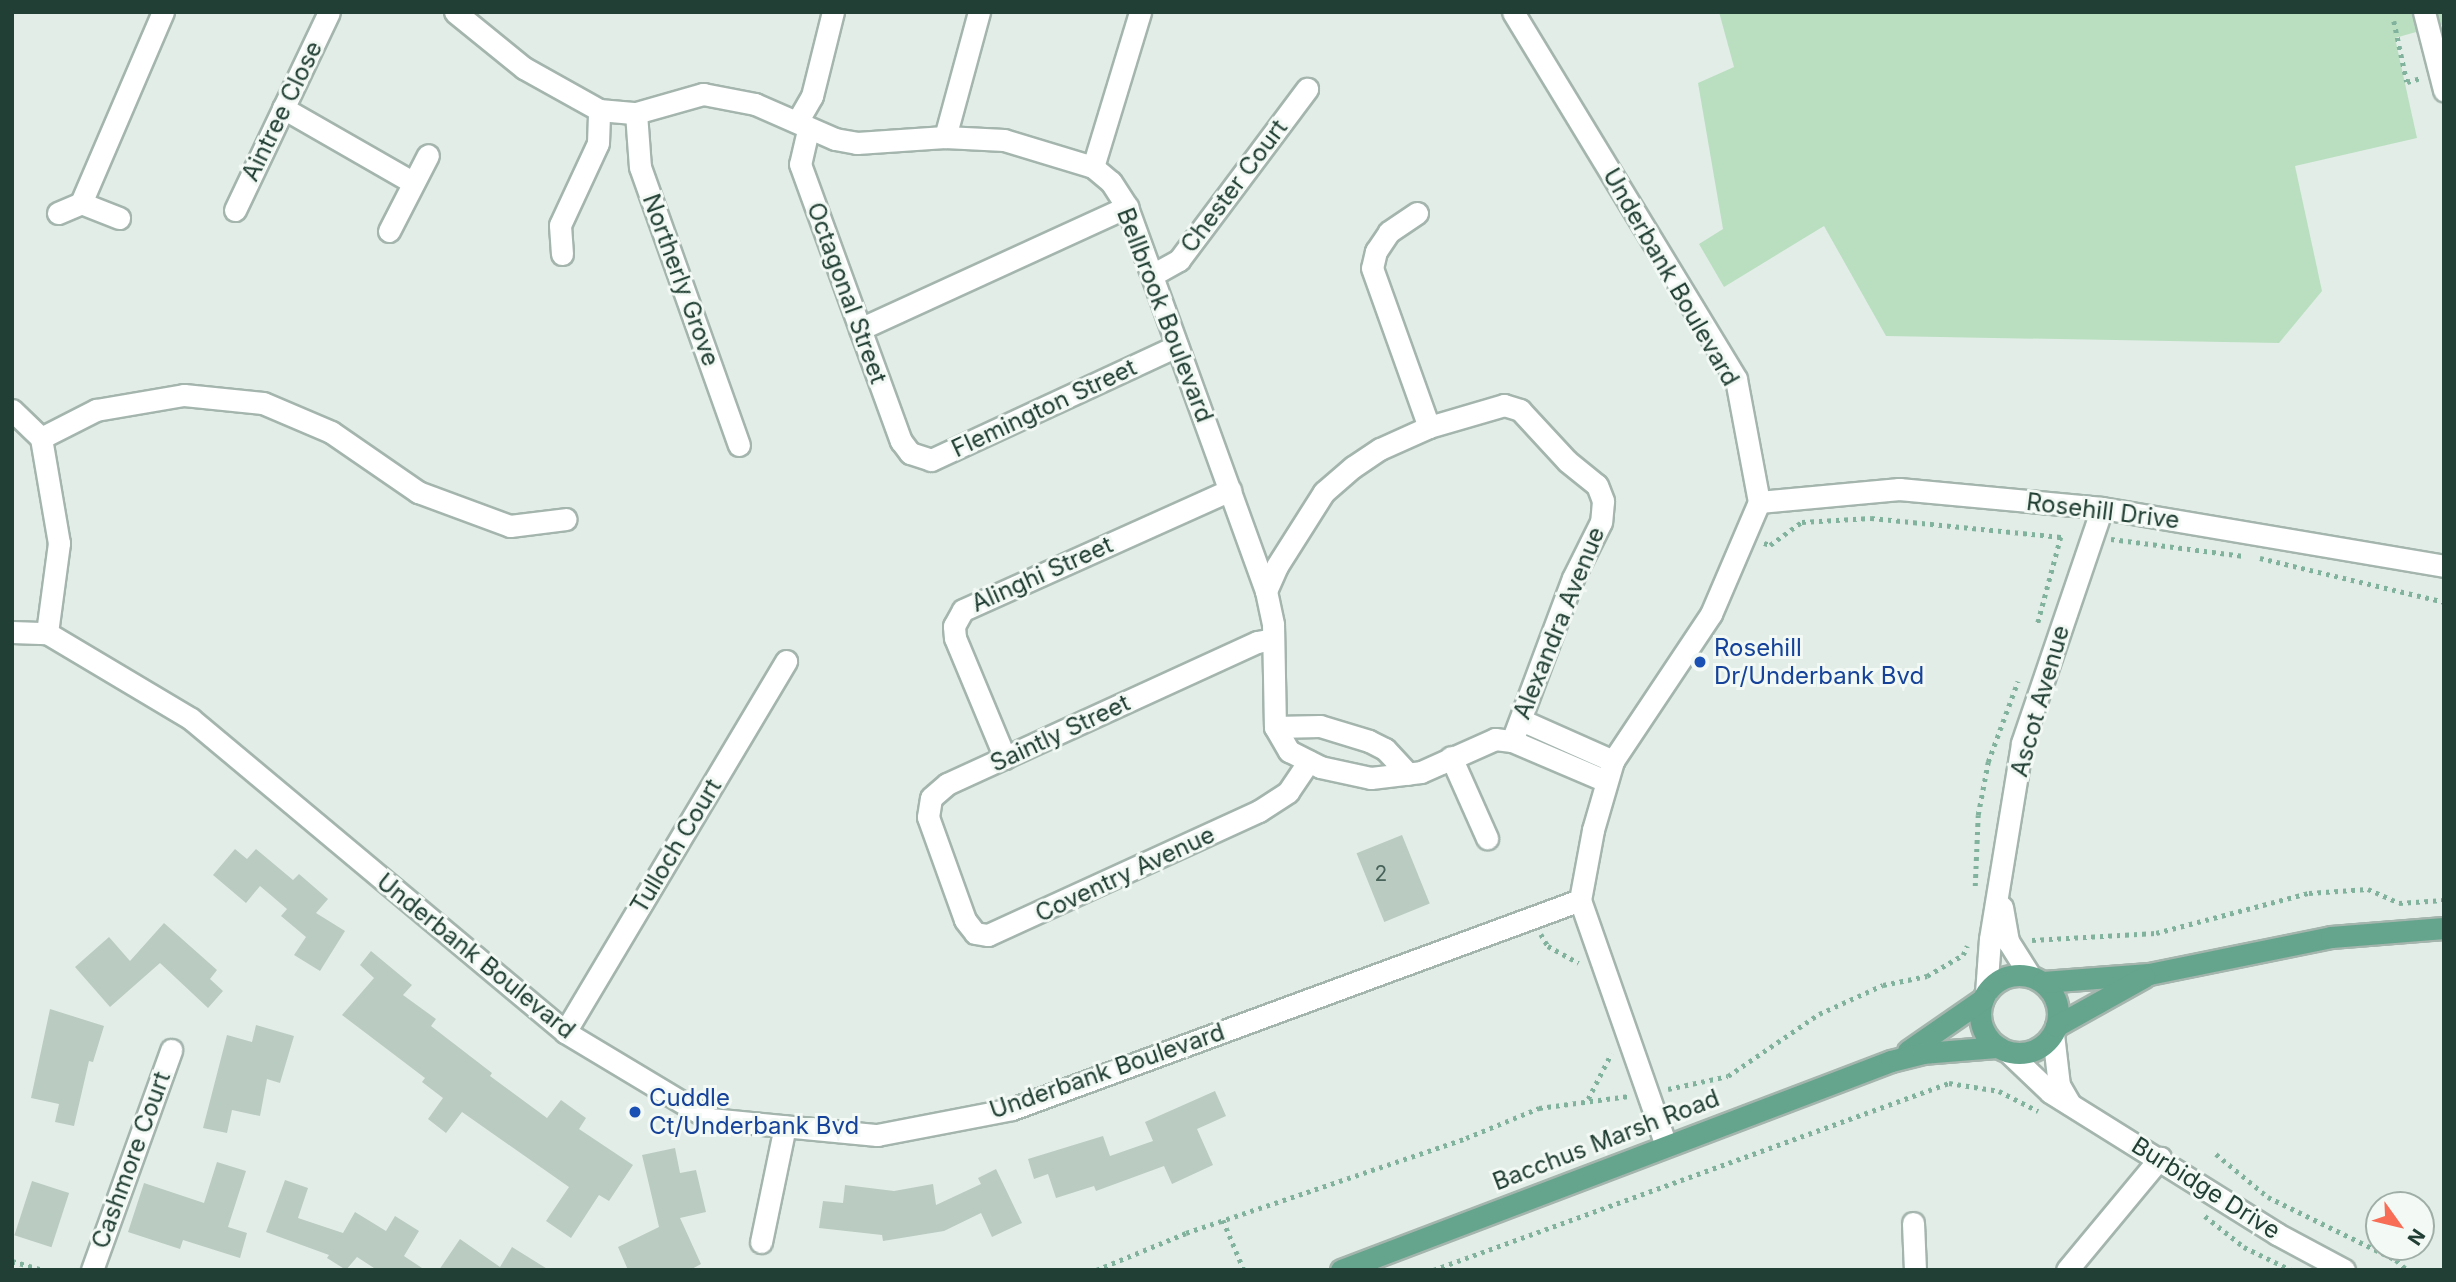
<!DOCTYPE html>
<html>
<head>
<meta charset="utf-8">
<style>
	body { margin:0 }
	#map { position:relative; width:2456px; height:1282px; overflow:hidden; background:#e2ede7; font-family:Inter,sans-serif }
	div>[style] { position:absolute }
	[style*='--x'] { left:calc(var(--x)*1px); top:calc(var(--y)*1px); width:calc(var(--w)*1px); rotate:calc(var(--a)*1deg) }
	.green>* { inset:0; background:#badfc0 }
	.building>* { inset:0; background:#bacbc2; transform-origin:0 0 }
	.path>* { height:4.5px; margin-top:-2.25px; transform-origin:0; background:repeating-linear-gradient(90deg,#81b29d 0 3.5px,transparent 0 8.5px) }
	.roads { filter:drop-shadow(2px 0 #a4b5ae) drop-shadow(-2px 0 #a4b5ae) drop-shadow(0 2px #a4b5ae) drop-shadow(0 -2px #a4b5ae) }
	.minor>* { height:21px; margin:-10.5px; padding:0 10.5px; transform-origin:10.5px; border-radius:10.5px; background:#fff }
	.major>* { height:21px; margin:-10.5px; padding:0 10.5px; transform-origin:10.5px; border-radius:10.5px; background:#65a48d }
	.major>.ring { margin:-10.5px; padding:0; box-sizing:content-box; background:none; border:21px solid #65a48d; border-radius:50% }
	.dots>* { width:19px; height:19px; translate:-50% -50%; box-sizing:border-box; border:4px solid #f3f9f5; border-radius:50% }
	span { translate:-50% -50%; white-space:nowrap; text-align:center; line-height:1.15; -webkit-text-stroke:6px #f3f9f5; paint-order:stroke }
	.number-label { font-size:21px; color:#476258 }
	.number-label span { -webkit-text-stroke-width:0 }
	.street-label { font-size:24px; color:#213f34 }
	.transit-label { font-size:24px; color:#164399 }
	.left { translate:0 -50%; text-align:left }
	.frame { position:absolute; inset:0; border:14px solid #213f34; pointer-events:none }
	.north { position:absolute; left:2365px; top:1191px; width:70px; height:70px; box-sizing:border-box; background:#f3f9f5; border:2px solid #9fafa8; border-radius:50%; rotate:124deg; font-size:19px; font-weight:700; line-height:28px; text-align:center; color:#213f34 }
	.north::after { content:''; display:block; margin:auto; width:24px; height:32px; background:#f76d56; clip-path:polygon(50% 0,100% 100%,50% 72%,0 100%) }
</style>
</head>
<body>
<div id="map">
	<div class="green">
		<div style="clip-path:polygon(1719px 12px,2444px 12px,2444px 24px,2395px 38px,2417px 138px,2295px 166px,2322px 291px,2279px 343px,1886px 336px,1824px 226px,1724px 287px,1699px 244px,1723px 229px,1698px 83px,1734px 67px)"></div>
	</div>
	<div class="building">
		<div style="left:1402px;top:835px;width:74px;height:49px;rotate:68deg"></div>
		<div style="clip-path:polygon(235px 849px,247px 859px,256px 849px,293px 880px,299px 874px,328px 899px,316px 913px,345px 931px,320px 971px,294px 955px,306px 937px,281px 916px,287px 909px,260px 886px,246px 903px,213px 875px)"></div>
		<div style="clip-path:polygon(164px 923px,217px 970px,210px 979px,223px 991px,208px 1008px,160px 963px,110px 1007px,75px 967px,109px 937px,130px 961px)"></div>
		<div style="clip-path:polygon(371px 951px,412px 985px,403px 995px,436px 1019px,431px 1026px,492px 1073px,490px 1076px,547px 1118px,561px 1100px,586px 1118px,579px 1129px,633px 1165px,609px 1201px,599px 1195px,571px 1238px,546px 1221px,569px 1187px,462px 1112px,446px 1133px,428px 1119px,443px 1098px,422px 1082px,425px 1078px,342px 1015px,374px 978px,360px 965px)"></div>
		<div style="clip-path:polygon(50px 1009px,104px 1026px,93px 1062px,89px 1061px,74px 1126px,55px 1122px,59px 1104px,31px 1098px)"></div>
		<div style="clip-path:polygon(256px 1025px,294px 1036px,280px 1083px,267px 1079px,260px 1116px,232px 1110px,227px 1133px,203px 1128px,227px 1035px,252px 1042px)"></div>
		<div style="clip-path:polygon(1215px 1091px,1226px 1116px,1197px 1129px,1213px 1165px,1172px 1184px,1164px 1166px,1096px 1191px,1094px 1186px,1056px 1198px,1048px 1174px,1034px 1179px,1028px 1159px,1103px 1136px,1110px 1156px,1153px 1141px,1145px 1122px)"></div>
		<div style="clip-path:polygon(675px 1148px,680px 1173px,696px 1170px,706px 1212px,680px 1218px,701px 1264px,690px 1270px,628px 1270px,618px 1247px,659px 1227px,642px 1155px)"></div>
		<div style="clip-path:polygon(217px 1162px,246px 1171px,228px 1227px,247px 1233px,240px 1258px,183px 1240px,180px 1249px,128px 1232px,144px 1183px,204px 1203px)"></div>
		<div style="clip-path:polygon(996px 1169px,1022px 1223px,992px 1237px,981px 1213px,944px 1231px,883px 1241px,882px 1235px,819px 1228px,823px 1201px,843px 1203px,845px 1185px,894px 1191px,933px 1184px,936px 1205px,981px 1184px,978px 1178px)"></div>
		<div style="clip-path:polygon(285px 1180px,308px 1188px,298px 1218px,343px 1233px,355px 1212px,386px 1231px,395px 1216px,419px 1231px,404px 1256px,425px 1270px,377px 1270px,357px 1257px,346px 1270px,327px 1258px,329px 1255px,266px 1232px)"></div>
		<div style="left:32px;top:1181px;width:39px;height:57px;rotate:18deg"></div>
		<div style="clip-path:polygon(460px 1239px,500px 1267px,512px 1247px,549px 1270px,439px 1270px)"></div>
	</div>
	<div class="path">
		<div style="--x:2394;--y:21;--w:62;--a:78"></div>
		<div style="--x:2407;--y:82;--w:15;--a:-16"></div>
		<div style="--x:2111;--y:539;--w:134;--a:7.3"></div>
		<div style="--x:1764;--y:543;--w:6;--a:18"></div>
		<div style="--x:1770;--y:545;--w:39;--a:-36"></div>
		<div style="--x:1802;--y:522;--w:69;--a:-3.3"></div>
		<div style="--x:1871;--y:518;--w:191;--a:5.7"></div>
		<div style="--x:2061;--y:537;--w:89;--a:105"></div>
		<div style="--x:2260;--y:558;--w:189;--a:13.4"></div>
		<div style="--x:1975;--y:886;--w:71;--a:-87.6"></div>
		<div style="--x:1978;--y:815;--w:54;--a:-79.3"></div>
		<div style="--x:1988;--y:762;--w:86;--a:-69.7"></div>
		<div style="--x:1541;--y:934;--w:14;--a:60"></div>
		<div style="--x:1548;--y:946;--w:35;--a:29"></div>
		<div style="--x:2032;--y:940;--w:124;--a:-3.2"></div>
		<div style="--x:2156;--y:933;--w:158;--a:-14.7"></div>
		<div style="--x:2309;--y:893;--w:59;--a:-3.9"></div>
		<div style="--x:2368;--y:889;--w:34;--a:24"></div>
		<div style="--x:2399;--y:903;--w:45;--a:-3.8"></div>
		<div style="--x:1668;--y:1089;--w:61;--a:-12.2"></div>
		<div style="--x:1728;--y:1076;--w:110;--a:-34.3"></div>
		<div style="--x:1819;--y:1014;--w:70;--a:-24.4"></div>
		<div style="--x:1883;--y:985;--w:45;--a:-11.6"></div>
		<div style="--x:1927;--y:976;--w:42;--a:-30.3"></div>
		<div style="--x:1963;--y:955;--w:10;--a:-66"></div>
		<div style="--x:1588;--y:1099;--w:51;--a:-62.9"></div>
		<div style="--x:2216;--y:1154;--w:67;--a:39.6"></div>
		<div style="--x:2268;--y:1197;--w:143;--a:26.2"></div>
		<div style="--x:2396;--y:1260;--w:15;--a:42"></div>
		<div style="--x:2205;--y:1216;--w:50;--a:38.5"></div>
		<div style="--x:2244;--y:1247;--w:52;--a:26.1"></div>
		<div style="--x:1223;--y:1220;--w:54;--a:67.2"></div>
		<div style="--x:12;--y:1261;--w:33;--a:16"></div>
		<div style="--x:152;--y:1270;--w:43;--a:0"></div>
		<div style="--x:1096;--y:1270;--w:97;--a:-22.3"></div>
		<div style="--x:1186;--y:1233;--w:296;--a:-18.7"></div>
		<div style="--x:1466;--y:1138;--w:79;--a:-22.3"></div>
		<div style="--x:1539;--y:1108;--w:91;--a:-7.6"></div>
		<div style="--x:1433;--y:1270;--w:549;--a:-19.92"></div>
		<div style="--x:1949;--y:1083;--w:51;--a:9.1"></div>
		<div style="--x:1999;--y:1091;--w:44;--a:27.1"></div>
	</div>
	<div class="roads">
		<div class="minor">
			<div style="--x:455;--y:12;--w:89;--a:39.1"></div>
			<div style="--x:524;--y:68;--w:86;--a:29.2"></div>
			<div style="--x:599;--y:110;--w:37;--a:5"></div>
			<div style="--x:636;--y:113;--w:70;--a:-15.8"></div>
			<div style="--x:703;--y:94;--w:53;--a:10.9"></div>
			<div style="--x:755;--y:104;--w:87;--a:23.6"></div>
			<div style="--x:835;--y:139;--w:22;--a:10"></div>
			<div style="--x:857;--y:143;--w:88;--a:-3.9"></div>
			<div style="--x:945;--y:137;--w:59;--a:2.9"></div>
			<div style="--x:1004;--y:140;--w:93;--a:16.9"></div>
			<div style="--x:1093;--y:167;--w:23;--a:40"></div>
			<div style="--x:1111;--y:182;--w:30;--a:57"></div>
			<div style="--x:1127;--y:207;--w:408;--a:70.1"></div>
			<div style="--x:1266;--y:591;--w:34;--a:78"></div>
			<div style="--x:1273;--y:624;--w:103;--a:88.9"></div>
			<div style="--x:1275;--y:727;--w:28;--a:60"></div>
			<div style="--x:1289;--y:751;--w:35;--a:27"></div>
			<div style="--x:1320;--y:767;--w:52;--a:12.2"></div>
			<div style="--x:1371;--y:778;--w:50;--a:-6.8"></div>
			<div style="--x:1421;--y:772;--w:81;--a:-24"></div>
			<div style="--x:1495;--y:739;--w:17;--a:7"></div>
			<div style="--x:1512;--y:741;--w:102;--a:23.1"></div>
			<div style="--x:1513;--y:12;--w:429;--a:58.7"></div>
			<div style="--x:1736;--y:379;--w:125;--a:79.4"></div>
			<div style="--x:1759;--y:502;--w:122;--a:113.2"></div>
			<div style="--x:1711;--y:614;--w:177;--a:123.7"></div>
			<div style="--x:1613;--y:761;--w:72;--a:106.2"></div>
			<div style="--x:1593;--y:830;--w:71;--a:100.5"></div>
			<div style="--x:1580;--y:900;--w:260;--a:70.7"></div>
			<div style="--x:2424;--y:12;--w:81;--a:75.6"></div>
			<div style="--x:283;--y:108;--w:149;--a:29.8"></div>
			<div style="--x:636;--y:113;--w:54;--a:85.8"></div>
			<div style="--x:640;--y:167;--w:295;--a:70.4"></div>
			<div style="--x:797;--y:122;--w:30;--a:-60"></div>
			<div style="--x:812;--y:96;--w:87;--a:-76"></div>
			<div style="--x:808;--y:130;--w:35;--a:103"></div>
			<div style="--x:800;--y:164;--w:295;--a:70"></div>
			<div style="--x:901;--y:441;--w:15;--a:53"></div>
			<div style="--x:910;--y:453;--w:22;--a:18"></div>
			<div style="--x:931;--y:460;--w:271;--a:-24.9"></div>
			<div style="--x:945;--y:137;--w:130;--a:-74.8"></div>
			<div style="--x:1093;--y:167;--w:162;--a:-73.1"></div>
			<div style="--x:81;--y:203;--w:208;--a:-66.8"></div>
			<div style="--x:235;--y:210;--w:219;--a:-64.6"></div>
			<div style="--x:58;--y:213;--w:25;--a:-23"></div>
			<div style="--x:81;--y:203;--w:41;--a:21.5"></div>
			<div style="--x:1417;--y:213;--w:34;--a:146"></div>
			<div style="--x:1389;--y:232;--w:23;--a:124"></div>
			<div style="--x:1376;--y:251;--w:17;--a:103"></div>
			<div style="--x:1372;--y:268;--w:169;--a:70.3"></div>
			<div style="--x:389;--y:231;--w:85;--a:-62.8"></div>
			<div style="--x:562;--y:254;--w:29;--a:-94"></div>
			<div style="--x:560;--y:225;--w:90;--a:-65.1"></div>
			<div style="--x:598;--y:143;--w:33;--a:-88"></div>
			<div style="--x:1154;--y:274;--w:29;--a:-29"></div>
			<div style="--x:1179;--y:260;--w:214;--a:-53.2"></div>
			<div style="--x:860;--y:329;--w:294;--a:-24.6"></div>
			<div style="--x:12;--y:410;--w:40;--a:44"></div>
			<div style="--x:41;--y:438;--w:107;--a:80.3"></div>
			<div style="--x:59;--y:543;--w:91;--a:97.6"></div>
			<div style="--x:47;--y:633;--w:168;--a:30.8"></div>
			<div style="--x:191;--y:719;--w:488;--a:39.9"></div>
			<div style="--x:565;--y:1032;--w:169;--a:31"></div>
			<div style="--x:710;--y:1119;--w:168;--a:5.5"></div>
			<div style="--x:877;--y:1135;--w:137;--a:-10.9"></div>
			<div style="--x:1012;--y:1109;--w:605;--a:-20.2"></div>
			<div style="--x:41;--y:438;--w:62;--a:-27"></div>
			<div style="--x:96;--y:410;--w:89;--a:-9.7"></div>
			<div style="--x:184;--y:395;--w:79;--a:5.8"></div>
			<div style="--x:263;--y:403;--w:74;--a:23.1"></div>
			<div style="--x:331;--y:432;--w:106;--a:34.6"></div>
			<div style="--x:418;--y:492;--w:98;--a:20.3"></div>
			<div style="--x:510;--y:526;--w:56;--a:-7.1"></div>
			<div style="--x:1759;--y:502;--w:141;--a:-5.3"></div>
			<div style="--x:1899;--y:489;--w:204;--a:5.3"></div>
			<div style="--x:2102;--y:508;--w:347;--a:9.6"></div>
			<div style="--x:1266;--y:591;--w:27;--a:-66"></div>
			<div style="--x:1277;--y:566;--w:88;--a:-57.6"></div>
			<div style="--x:1324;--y:492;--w:38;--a:-41"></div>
			<div style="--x:1353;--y:467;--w:32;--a:-34"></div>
			<div style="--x:1380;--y:449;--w:54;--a:-24.2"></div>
			<div style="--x:1429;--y:427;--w:78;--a:-16.3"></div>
			<div style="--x:1504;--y:405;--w:17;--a:17"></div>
			<div style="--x:1520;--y:410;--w:69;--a:47.3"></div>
			<div style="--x:1567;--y:461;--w:38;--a:39"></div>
			<div style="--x:1597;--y:485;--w:17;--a:69"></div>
			<div style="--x:1603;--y:501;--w:21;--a:95"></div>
			<div style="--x:1601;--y:522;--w:63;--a:116.6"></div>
			<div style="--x:1573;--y:578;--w:174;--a:110.5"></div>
			<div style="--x:12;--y:632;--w:35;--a:2"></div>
			<div style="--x:1273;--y:639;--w:16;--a:169"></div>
			<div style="--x:1257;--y:642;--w:341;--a:155.4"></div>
			<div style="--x:947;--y:784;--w:21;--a:139"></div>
			<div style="--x:931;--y:798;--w:19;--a:99"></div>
			<div style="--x:928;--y:817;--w:109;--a:70.2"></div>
			<div style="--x:965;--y:920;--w:16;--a:52"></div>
			<div style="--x:975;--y:933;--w:13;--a:9"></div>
			<div style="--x:988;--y:935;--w:298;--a:-24.6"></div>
			<div style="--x:1259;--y:811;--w:35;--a:-33"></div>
			<div style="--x:1288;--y:792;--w:37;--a:-56"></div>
			<div style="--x:1521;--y:720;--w:101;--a:24"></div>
			<div style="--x:1275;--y:727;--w:45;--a:-1.3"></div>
			<div style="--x:1320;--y:726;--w:51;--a:17"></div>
			<div style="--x:1369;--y:741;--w:18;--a:27"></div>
			<div style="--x:1385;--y:749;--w:34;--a:47"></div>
			<div style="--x:1451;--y:757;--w:89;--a:66"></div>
			<div style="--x:1005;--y:758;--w:130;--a:-112.6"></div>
			<div style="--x:955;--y:638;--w:12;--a:-95"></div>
			<div style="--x:954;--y:626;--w:18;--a:-61"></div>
			<div style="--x:963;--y:610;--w:293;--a:-24.2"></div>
			<div style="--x:2002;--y:907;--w:35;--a:80"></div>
			<div style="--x:2008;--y:941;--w:41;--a:57.8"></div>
			<div style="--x:1986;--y:993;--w:54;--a:-85.8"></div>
			<div style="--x:1990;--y:939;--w:199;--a:-80.7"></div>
			<div style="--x:2022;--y:743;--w:248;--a:-71.2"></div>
			<div style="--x:565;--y:1032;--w:432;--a:-59.2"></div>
			<div style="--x:2053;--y:1034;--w:51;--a:83.3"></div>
			<div style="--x:2059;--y:1085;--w:22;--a:60"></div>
			<div style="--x:2008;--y:1052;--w:58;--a:43.6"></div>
			<div style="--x:2050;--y:1092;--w:268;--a:32"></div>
			<div style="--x:2277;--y:1234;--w:76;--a:28.2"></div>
			<div style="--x:1913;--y:1223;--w:47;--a:87.6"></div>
			<div style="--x:761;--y:1242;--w:118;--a:-78.3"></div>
			<div style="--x:92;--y:1270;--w:234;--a:-70.2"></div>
			<div style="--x:2067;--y:1270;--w:146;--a:-50.3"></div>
		</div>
		<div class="major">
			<div class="ring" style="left:1980px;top:975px;width:57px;height:57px"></div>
			<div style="--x:2043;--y:982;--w:106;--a:-4.3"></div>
			<div style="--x:2149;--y:974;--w:186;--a:-11.5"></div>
			<div style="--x:2331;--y:937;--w:113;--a:-4.6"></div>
			<div style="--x:2056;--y:1026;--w:101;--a:-29.1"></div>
			<div style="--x:1908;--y:1051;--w:91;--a:-34.7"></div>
			<div style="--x:1341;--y:1270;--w:588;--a:-20.81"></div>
			<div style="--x:1891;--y:1061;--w:33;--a:-14"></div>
			<div style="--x:1923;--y:1053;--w:75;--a:-4.6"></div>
		</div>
	</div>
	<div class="dots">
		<div style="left:1700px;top:662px;background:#1a4fb4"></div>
		<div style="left:635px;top:1112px;background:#1a4fb4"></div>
	</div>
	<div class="number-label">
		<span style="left:1381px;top:874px">2</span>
	</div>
	<div class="street-label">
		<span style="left:282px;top:111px;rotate:-64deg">Aintree Close</span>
		<span style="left:1234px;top:186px;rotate:-53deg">Chester Court</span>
		<span style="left:1671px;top:277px;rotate:60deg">Underbank Boulevard</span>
		<span style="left:681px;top:280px;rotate:70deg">Northerly Grove</span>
		<span style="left:847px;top:293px;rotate:70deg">Octagonal Street</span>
		<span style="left:1165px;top:315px;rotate:69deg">Bellbrook Boulevard</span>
		<span style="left:1044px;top:408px;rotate:-25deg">Flemington Street</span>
		<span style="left:2103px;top:511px;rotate:7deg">Rosehill Drive</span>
		<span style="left:1042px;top:574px;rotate:-24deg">Alinghi Street</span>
		<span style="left:1559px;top:623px;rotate:-68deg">Alexandra Avenue</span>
		<span style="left:2040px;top:701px;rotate:-74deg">Ascot Avenue</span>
		<span style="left:1060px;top:733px;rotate:-25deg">Saintly Street</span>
		<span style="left:676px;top:846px;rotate:-59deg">Tulloch Court</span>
		<span style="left:1125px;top:874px;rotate:-25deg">Coventry Avenue</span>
		<span style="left:476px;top:956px;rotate:39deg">Underbank Boulevard</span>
		<span style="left:1107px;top:1071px;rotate:-19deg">Underbank Boulevard</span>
		<span style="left:1606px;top:1140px;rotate:-21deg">Bacchus Marsh Road</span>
		<span style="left:131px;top:1160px;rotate:-70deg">Cashmore Court</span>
		<span style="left:2206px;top:1188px;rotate:32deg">Burbidge Drive</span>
	</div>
	<div class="transit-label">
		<span class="left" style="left:1714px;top:662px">Rosehill<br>Dr/Underbank Bvd</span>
		<span class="left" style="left:649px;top:1112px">Cuddle<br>Ct/Underbank Bvd</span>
	</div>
	<div class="frame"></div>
	<div class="north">N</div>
</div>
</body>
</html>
